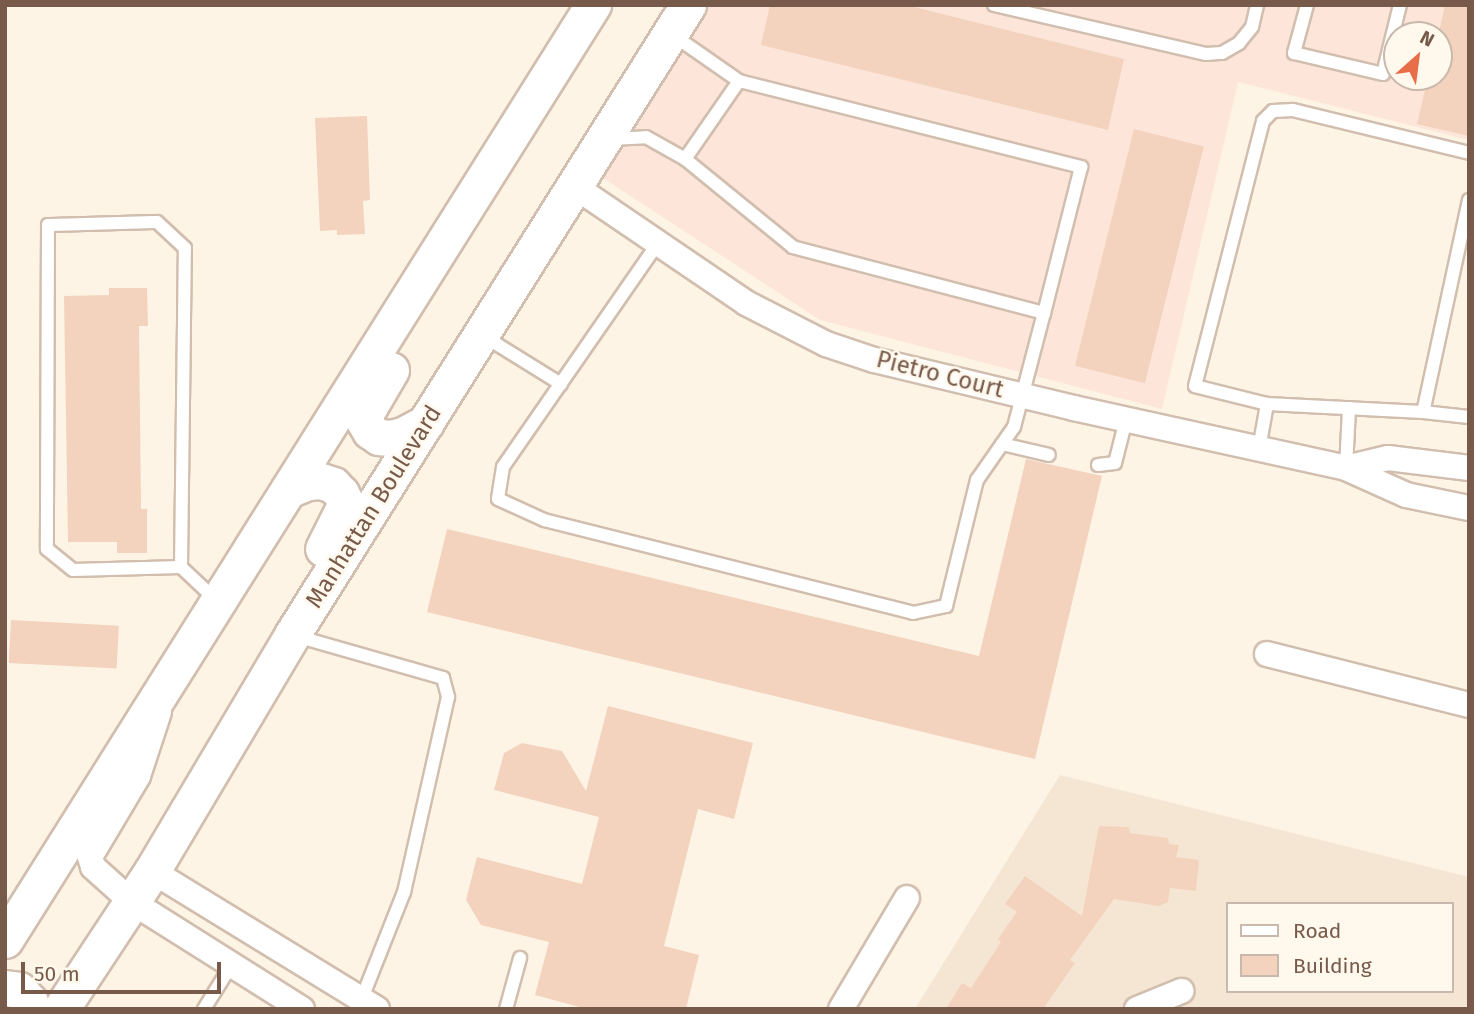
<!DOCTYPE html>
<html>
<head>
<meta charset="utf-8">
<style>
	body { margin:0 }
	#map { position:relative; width:1474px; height:1014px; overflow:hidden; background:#fdf4e6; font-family:"Fira Sans",sans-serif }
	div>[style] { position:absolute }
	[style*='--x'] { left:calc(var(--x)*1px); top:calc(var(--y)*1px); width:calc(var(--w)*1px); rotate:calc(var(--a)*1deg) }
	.residential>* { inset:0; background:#f5e6d4 }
	.commercial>* { inset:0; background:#fde5da }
	.building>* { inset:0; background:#f3d3bd; transform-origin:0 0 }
	.roads { filter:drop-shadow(2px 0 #d1beae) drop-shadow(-2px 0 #d1beae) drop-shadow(0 2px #d1beae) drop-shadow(0 -2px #d1beae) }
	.lane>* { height:12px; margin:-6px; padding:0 6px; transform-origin:6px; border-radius:6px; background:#fff }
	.street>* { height:24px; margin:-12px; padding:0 12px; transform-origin:12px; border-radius:12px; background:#fff }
	.secondary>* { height:35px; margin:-17.5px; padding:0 17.5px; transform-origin:17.5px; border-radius:17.5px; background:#fff }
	span { translate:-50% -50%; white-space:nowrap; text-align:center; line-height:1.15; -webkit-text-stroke:5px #fff8ed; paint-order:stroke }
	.street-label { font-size:24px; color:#775a4a }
	.frame { position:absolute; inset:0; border:7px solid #775a4a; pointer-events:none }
	.legend { position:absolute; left:1226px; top:902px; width:228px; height:91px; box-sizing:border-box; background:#fff8ed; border:2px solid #c9b9ac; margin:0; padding:9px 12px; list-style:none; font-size:21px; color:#775a4a }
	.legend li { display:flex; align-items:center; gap:14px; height:35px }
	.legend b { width:35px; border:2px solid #c9b9ac }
	.north { position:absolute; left:1383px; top:21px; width:70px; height:70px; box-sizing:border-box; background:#fff8ed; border:2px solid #c9b9ac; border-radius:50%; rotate:28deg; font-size:19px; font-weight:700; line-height:28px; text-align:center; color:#775a4a }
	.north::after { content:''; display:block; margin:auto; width:24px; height:32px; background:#e86e4a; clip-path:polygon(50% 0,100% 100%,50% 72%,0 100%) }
	.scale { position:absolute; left:21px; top:962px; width:200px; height:32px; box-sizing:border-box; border:4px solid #775a4a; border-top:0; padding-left:9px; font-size:21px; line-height:24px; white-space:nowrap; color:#775a4a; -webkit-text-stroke:5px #fff8ed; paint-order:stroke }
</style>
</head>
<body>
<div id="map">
	<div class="residential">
		<div style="clip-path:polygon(evenodd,1060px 775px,1469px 877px,1469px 1009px,915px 1009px,1060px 775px,1227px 904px,1451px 904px,1451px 991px,1227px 991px,1227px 904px)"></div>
	</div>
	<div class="commercial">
		<div style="clip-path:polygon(evenodd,710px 5px,1469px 5px,1469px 140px,1238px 82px,1162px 409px,820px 320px,603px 178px,710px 5px,1397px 35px,1439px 35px,1439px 77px,1397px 77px,1397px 35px)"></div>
	</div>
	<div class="building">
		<div style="clip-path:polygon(770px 5px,906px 5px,1124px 59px,1108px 130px,761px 45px)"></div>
		<div style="clip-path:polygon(1445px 5px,1469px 5px,1469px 136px,1417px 124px,1428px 77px,1439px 77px,1439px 32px)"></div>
		<div style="clip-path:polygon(367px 116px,370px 200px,363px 201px,365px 234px,337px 235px,337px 230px,320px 231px,315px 118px)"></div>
		<div style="left:1134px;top:129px;width:72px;height:244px;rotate:14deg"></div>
		<div style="clip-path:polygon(109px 288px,147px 288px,148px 326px,139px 326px,141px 509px,147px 509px,147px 553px,117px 553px,117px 542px,68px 542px,64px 296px,109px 295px)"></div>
		<div style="clip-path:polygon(1026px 459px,1102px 476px,1035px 759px,427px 612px,447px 529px,979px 656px)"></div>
		<div style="left:11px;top:620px;width:108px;height:43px;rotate:3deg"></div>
		<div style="clip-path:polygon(608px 706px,753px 743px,734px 819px,698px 809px,664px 946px,699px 955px,686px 1009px,587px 1009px,535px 995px,549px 942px,481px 925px,466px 900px,477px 857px,582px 884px,599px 817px,494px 790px,504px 753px,522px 743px,562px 751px,586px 791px)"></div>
		<div style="clip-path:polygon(1099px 826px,1129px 827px,1130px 833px,1168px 838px,1169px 844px,1179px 845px,1176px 857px,1199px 860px,1196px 891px,1170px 888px,1168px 902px,1159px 906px,1114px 899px,1070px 960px,1075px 963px,1043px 1009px,946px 1009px,962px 983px,971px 988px,1001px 942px,998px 939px,1017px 912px,1005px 904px,1025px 876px,1082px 916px)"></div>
	</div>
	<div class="roads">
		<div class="lane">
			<div style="--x:994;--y:5;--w:218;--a:13"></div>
			<div style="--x:1206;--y:54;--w:16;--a:-4"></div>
			<div style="--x:1222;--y:53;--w:20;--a:-30"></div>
			<div style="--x:1239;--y:43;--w:21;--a:-51"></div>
			<div style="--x:1252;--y:27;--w:23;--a:-77"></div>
			<div style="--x:1307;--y:5;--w:50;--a:105.2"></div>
			<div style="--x:1294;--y:53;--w:91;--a:13.3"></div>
			<div style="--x:1383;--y:74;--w:71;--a:-76.2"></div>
			<div style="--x:739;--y:81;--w:353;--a:14.1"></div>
			<div style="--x:1081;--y:167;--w:151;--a:104.2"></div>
			<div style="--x:611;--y:139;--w:35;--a:-3"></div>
			<div style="--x:646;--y:137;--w:45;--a:29.4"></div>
			<div style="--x:685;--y:159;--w:95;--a:-55.3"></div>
			<div style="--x:739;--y:81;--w:80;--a:-145.1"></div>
			<div style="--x:1469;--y:200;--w:217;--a:102.2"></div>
			<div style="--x:1423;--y:412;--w:46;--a:6.2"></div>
			<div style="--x:658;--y:243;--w:272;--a:124.7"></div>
			<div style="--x:503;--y:467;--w:32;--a:99"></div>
			<div style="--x:498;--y:499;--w:51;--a:24.5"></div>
			<div style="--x:544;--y:520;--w:381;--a:14.1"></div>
			<div style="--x:913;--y:613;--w:34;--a:-12"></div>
			<div style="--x:946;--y:606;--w:130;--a:-76.2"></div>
			<div style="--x:977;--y:480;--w:65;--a:-55.1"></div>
			<div style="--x:1014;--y:427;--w:118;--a:-75.3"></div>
			<div style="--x:1044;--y:313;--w:260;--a:-165.3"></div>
			<div style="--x:793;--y:247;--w:139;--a:-140.8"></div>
			<div style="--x:482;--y:335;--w:93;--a:31.8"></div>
			<div style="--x:1267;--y:404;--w:156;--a:2.9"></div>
			<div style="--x:1002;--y:444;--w:48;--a:13.2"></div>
			<div style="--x:1259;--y:449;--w:46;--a:-79.9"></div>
			<div style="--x:1267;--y:404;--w:74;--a:-166"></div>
			<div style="--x:1195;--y:386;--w:274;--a:-75.6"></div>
			<div style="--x:1263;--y:121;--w:14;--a:-45"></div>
			<div style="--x:1273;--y:111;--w:20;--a:-3"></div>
			<div style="--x:1293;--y:110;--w:181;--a:13.7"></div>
			<div style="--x:1098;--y:465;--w:17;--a:-7"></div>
			<div style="--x:1115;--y:463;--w:44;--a:-75.7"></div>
			<div style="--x:1346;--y:468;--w:60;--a:-87.1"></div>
			<div style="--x:181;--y:567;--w:319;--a:-89.3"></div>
			<div style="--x:185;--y:248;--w:38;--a:-137"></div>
			<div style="--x:157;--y:222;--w:109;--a:178.4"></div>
			<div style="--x:48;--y:225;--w:324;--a:90.2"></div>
			<div style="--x:47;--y:549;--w:33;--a:39"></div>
			<div style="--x:73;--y:570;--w:108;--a:-1.6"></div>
			<div style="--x:181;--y:567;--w:48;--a:43.3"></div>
			<div style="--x:296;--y:636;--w:153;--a:15.9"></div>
			<div style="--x:443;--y:678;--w:20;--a:75"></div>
			<div style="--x:448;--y:697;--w:200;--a:102.7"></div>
			<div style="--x:404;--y:892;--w:119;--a:111.6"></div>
			<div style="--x:204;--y:1009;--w:53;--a:-58.1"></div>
			<div style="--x:506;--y:1009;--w:53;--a:-74.6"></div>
		</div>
		<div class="street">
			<div style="--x:574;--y:186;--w:208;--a:34.2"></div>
			<div style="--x:746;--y:303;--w:90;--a:27.1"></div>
			<div style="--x:826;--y:344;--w:51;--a:18.4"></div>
			<div style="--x:874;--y:360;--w:206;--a:13.5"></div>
			<div style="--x:1074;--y:408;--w:279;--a:12.4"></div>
			<div style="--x:1346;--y:468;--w:66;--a:24.2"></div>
			<div style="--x:1406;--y:495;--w:64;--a:11.7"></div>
			<div style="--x:1346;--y:468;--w:43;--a:-13.4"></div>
			<div style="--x:1388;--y:458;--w:82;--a:7"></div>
			<div style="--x:1267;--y:654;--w:208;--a:14.2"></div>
			<div style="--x:159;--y:712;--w:67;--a:108.2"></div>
			<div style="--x:138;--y:776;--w:94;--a:120.7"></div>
			<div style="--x:90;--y:857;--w:10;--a:73"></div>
			<div style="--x:93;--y:867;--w:52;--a:41.9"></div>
			<div style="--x:132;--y:902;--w:201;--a:32.2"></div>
			<div style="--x:152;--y:871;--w:264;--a:31.5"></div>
			<div style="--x:841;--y:1009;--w:129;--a:-59.3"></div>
			<div style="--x:1137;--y:1009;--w:48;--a:-22.2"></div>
		</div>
		<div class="secondary">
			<div style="--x:391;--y:370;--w:48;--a:120.3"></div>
			<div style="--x:367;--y:411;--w:10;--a:107"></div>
			<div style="--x:364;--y:421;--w:12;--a:59"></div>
			<div style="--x:370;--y:431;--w:11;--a:34"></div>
			<div style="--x:379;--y:437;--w:11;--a:5"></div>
			<div style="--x:390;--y:438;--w:13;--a:-13"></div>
			<div style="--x:403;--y:435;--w:26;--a:-28"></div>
			<div style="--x:288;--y:490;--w:22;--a:-22"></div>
			<div style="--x:308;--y:482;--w:13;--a:-4"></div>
			<div style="--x:321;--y:481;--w:13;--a:18"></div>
			<div style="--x:333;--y:485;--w:11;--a:45"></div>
			<div style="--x:341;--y:493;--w:11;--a:63"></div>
			<div style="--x:346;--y:503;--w:51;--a:116.6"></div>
			<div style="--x:5;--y:940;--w:1105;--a:-57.84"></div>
			<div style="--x:5;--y:988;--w:14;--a:8"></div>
			<div style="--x:19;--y:990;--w:16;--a:47"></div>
			<div style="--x:30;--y:1002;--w:7;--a:106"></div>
			<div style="--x:61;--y:1009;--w:165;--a:-56.6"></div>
			<div style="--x:152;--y:871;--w:274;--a:-59.3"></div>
			<div style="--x:292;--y:635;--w:744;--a:-57.85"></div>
		</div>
	</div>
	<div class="street-label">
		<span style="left:940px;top:375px;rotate:14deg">Pietro Court</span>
		<span style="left:374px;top:507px;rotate:-58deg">Manhattan Boulevard</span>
	</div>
	<div class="frame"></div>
	<ul class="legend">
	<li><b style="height:9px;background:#fff"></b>Road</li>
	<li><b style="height:19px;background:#f3d3bd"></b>Building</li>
	</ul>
	<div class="north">N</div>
	<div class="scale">50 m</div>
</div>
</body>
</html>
